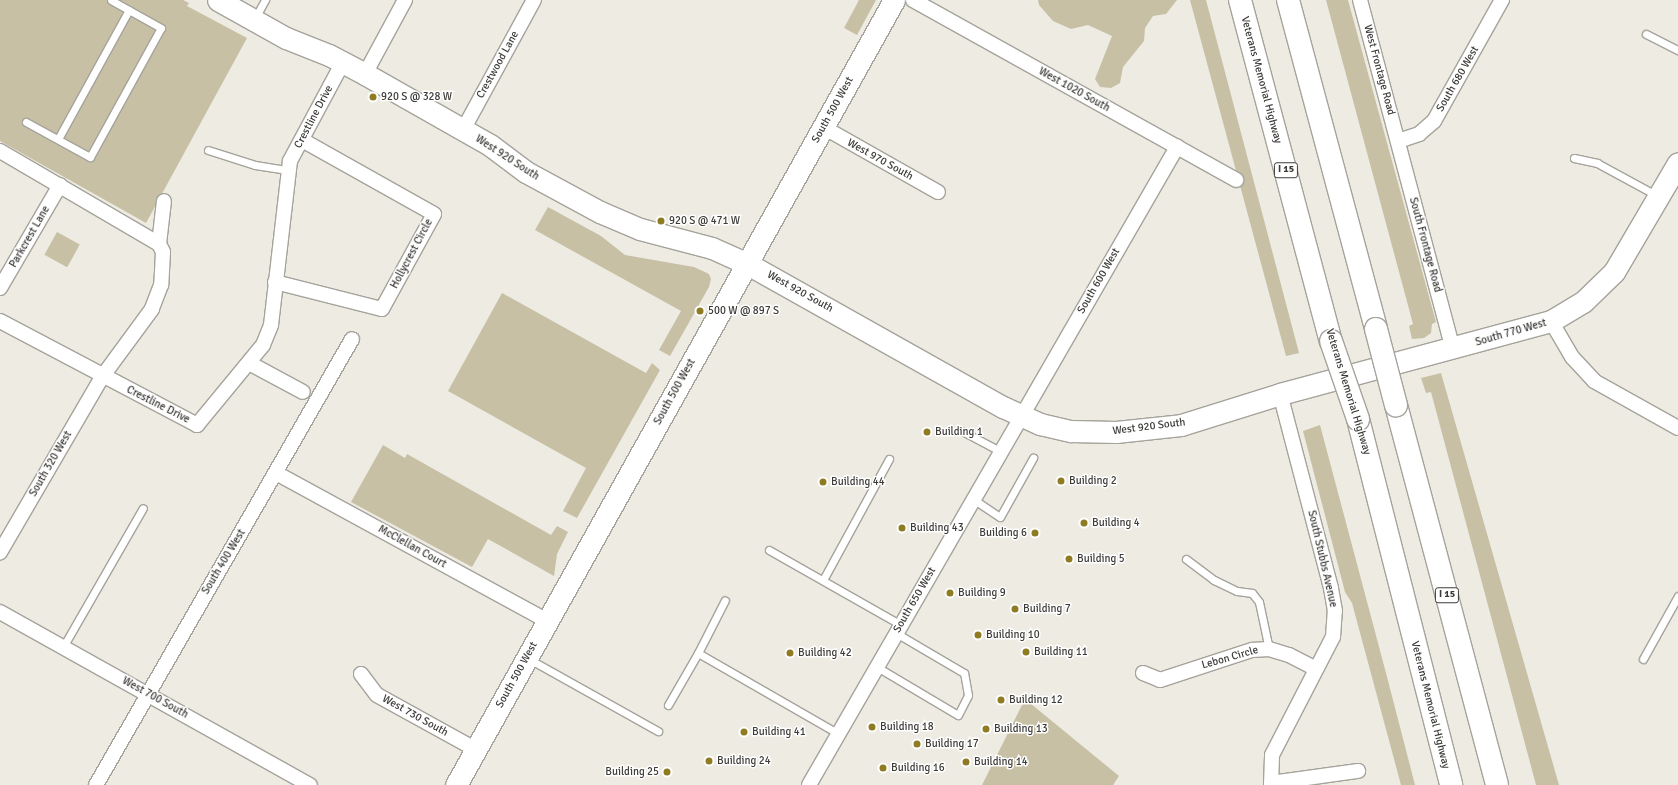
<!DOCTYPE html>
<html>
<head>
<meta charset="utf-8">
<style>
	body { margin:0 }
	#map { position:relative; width:1678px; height:785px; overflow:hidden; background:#edebe2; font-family:Signika,sans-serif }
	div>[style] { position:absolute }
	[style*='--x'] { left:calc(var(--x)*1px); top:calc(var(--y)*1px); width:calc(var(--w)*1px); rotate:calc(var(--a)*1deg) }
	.green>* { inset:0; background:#c7c0a5; transform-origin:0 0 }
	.roads { filter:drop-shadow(1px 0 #a5a39b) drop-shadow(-1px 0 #a5a39b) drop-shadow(0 1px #a5a39b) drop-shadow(0 -1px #a5a39b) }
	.lane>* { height:7px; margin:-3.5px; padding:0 3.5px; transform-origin:3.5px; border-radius:3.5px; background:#fff }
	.street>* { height:14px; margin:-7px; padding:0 7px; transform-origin:7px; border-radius:7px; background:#fff }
	.secondary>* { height:21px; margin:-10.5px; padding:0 10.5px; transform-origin:10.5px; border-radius:10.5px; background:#fff }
	.highway>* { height:22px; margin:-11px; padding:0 11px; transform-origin:11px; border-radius:11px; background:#fff }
	.bridges { filter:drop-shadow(1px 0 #a5a39b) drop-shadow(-1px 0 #a5a39b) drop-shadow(0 1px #a5a39b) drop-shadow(0 -1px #a5a39b) }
	.highway-bridge>* { height:22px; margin:-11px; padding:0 11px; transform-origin:11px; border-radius:11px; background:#fff }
	.dots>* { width:11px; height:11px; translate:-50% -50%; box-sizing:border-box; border:2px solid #fff; border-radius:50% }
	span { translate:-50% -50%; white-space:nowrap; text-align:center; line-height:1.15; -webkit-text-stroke:3px #fff; paint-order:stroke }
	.shield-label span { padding:1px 3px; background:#fff; border:1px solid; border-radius:3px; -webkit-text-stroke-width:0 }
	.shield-label { font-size:10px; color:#3d3c39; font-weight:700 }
	.street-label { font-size:11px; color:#3d3c39 }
	.poi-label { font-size:11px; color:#3d3c39 }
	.left { translate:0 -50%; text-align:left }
	.right { translate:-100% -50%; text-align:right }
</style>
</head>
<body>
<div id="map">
	<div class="green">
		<div style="clip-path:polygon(0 0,183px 0,189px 3px,187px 6px,247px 38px,146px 223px,0 141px)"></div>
		<div style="clip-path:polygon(859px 0,876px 0,857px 35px,844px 28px)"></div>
		<div style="clip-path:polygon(1038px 0,1177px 0,1166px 14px,1153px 16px,1145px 28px,1144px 41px,1123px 67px,1120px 83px,1111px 88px,1100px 87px,1095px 79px,1112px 36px,1088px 25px,1071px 29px,1053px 21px,1039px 5px)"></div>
		<div style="clip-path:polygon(1190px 0,1206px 0,1299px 353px,1286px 356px)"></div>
		<div style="clip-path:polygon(1326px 0,1348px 0,1436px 322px,1432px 324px,1431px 333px,1424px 338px,1412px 339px,1409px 326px,1413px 324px)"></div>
		<div style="clip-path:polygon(548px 207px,601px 236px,625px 255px,694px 267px,709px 274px,711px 279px,709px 287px,670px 356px,659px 350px,681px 311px,535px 230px)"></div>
		<div style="left:57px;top:232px;width:26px;height:26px;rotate:29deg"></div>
		<div style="clip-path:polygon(502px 293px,646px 373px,652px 363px,660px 370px,577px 518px,563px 511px,586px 468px,448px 391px)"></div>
		<div style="clip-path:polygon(1441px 373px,1559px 785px,1536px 785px,1431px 392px,1426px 393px,1421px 378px)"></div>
		<div style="clip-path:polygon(1320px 425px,1386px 673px,1415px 785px,1401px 785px,1352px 603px,1345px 592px,1303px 431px)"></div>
		<div style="clip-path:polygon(383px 445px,405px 458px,407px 454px,551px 535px,557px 526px,568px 532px,557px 554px,554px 576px,488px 539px,472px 567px,351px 502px)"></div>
		<div style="clip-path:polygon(1025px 699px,1119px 776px,1113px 785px,982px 785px)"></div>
	</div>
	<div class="roads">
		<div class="lane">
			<div style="--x:255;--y:18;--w:21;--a:-61"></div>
			<div style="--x:1646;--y:34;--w:36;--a:27"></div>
			<div style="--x:26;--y:122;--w:73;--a:28.7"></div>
			<div style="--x:90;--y:157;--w:147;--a:-61.2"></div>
			<div style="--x:161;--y:28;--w:57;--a:-150.8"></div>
			<div style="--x:58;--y:139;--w:147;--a:-61.2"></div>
			<div style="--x:208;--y:150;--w:49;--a:17.7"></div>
			<div style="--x:255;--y:165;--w:33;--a:9"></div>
			<div style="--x:1574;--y:158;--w:24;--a:12"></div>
			<div style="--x:1597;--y:163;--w:67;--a:28.5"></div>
			<div style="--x:962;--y:431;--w:43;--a:27.8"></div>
			<div style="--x:973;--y:499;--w:32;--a:34"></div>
			<div style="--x:1000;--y:517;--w:68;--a:-60.8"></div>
			<div style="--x:769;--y:550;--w:152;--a:29.6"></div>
			<div style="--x:1186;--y:559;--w:35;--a:37"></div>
			<div style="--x:1214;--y:580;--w:25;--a:26"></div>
			<div style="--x:1237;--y:591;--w:15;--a:8"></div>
			<div style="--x:1252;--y:593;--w:11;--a:52"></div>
			<div style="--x:1259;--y:602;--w:48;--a:78"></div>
			<div style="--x:823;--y:580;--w:138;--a:-61.4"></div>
			<div style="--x:63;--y:647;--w:160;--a:-60.1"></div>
			<div style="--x:698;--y:653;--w:59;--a:-63"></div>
			<div style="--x:529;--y:659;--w:148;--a:29.2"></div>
			<div style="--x:1643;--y:659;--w:72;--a:-60.9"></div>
			<div style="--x:877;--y:667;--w:94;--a:30.7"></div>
			<div style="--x:958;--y:715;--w:22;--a:-63"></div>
			<div style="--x:968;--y:695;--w:22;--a:-100"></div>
			<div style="--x:964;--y:673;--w:79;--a:-149.5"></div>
			<div style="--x:668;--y:705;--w:60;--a:-60"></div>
			<div style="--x:698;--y:653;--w:163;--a:29.9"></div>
		</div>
		<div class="street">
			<div style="--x:913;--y:0;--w:370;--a:29.1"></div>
			<div style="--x:1360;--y:0;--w:361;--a:75.1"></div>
			<div style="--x:365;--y:74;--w:84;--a:-61.6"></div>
			<div style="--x:823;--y:127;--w:132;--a:29.5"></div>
			<div style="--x:463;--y:130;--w:148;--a:-61.4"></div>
			<div style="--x:1398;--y:141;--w:22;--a:-18"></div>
			<div style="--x:1419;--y:134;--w:20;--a:-41"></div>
			<div style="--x:1434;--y:121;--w:139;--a:-60.7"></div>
			<div style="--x:0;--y:151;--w:184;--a:30.3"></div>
			<div style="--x:159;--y:244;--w:9;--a:63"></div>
			<div style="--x:163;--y:252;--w:33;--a:93"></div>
			<div style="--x:161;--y:285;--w:26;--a:111"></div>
			<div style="--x:152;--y:309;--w:84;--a:126.3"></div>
			<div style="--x:102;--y:377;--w:203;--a:120.2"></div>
			<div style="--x:159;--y:244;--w:43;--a:-83.4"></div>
			<div style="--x:275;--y:282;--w:110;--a:14.2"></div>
			<div style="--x:382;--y:309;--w:108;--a:-61.3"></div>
			<div style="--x:434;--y:214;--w:151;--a:-150.7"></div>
			<div style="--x:0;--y:288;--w:119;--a:-59.8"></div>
			<div style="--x:0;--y:321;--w:223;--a:27.8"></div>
			<div style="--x:197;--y:425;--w:104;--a:-50.5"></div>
			<div style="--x:263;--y:345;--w:22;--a:-68"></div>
			<div style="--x:271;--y:325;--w:165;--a:-83.4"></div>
			<div style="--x:290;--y:161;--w:112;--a:-61.8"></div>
			<div style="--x:1551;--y:321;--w:42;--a:59.7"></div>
			<div style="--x:1572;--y:357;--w:33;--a:47"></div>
			<div style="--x:1594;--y:381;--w:96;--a:29.2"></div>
			<div style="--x:249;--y:363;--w:61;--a:28.2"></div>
			<div style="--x:276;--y:473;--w:309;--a:28.6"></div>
			<div style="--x:0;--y:612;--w:355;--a:29.2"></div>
			<div style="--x:1143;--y:673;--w:18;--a:22"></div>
			<div style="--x:1160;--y:680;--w:97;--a:-18.1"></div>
			<div style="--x:1252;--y:650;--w:17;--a:-3"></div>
			<div style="--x:1269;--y:649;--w:21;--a:17"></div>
			<div style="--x:1289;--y:655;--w:29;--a:27"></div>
			<div style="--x:361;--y:674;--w:26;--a:53"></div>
			<div style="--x:377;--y:695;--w:112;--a:28.9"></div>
			<div style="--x:1271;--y:783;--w:88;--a:-7.9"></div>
			<div style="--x:96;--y:785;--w:514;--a:-60.14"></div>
			<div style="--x:809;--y:785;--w:737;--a:-60.02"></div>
			<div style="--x:1271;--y:785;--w:30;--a:-88"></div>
			<div style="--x:1272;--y:755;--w:133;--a:-62.7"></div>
			<div style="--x:1333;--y:637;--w:26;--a:-86"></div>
			<div style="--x:1335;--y:611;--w:23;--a:-100"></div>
			<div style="--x:1331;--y:588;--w:201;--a:-104.7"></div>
		</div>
		<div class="secondary">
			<div style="--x:218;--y:0;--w:78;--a:29.2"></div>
			<div style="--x:286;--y:38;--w:46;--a:21.6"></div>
			<div style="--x:329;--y:55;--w:41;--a:27.8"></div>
			<div style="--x:365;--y:74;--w:144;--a:29.6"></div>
			<div style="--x:490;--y:145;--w:45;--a:36.9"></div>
			<div style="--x:526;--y:172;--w:84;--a:28.4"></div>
			<div style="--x:600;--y:212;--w:43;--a:23"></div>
			<div style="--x:640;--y:229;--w:74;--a:14.8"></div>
			<div style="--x:712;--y:248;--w:37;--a:24"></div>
			<div style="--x:746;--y:263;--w:295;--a:29.3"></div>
			<div style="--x:1003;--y:407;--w:41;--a:24.7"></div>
			<div style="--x:1040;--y:424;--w:32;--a:13"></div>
			<div style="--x:1071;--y:431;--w:45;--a:1.3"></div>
			<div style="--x:1116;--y:432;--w:65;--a:-6.1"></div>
			<div style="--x:1181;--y:425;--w:104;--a:-17.4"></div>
			<div style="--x:1280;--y:394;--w:281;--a:-15.1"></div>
			<div style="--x:1551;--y:321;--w:37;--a:-31"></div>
			<div style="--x:1583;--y:302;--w:43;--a:-44.1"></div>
			<div style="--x:1614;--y:272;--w:126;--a:-59.6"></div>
			<div style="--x:456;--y:785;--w:899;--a:-60.84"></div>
		</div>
		<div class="highway">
			<div style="--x:1240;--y:0;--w:353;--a:75.1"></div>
			<div style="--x:1288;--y:0;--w:341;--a:75"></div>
			<div style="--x:1396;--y:405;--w:393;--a:75.1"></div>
			<div style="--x:1358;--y:419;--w:378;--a:75.7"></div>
		</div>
	</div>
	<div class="bridges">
		<div class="highway-bridge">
			<div style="--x:1376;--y:329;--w:79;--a:75.3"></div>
			<div style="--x:1331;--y:341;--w:83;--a:70.9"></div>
		</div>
	</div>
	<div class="dots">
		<div style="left:373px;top:97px;background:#8f7b21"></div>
		<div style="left:661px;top:221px;background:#8f7b21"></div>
		<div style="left:700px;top:311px;background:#8f7b21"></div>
		<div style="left:927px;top:432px;background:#8f7b21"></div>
		<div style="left:1061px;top:481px;background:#8f7b21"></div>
		<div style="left:823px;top:482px;background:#8f7b21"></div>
		<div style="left:1084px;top:523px;background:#8f7b21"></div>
		<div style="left:902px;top:528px;background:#8f7b21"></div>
		<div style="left:1035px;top:533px;background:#8f7b21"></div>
		<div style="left:1069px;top:559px;background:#8f7b21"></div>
		<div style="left:950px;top:593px;background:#8f7b21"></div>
		<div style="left:1015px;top:609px;background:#8f7b21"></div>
		<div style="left:978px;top:635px;background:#8f7b21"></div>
		<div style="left:1026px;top:652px;background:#8f7b21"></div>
		<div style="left:790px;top:653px;background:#8f7b21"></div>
		<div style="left:1001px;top:700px;background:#8f7b21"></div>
		<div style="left:872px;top:727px;background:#8f7b21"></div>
		<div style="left:986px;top:729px;background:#8f7b21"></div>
		<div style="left:744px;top:732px;background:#8f7b21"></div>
		<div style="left:917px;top:744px;background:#8f7b21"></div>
		<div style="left:709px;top:761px;background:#8f7b21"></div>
		<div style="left:966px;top:762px;background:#8f7b21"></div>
		<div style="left:883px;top:768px;background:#8f7b21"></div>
		<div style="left:667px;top:772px;background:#8f7b21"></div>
	</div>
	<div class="shield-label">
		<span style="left:1286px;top:170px">I 15</span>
		<span style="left:1447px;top:595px">I 15</span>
	</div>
	<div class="street-label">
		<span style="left:498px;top:65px;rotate:-61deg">Crestwood Lane</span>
		<span style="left:1379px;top:70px;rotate:75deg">West Frontage Road</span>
		<span style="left:1458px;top:79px;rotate:-60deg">South 680 West</span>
		<span style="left:1261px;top:80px;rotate:75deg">Veterans Memorial Highway</span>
		<span style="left:1074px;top:90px;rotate:29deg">West 1020 South</span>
		<span style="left:833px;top:110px;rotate:-61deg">South 500 West</span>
		<span style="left:314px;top:117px;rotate:-62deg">Crestline Drive</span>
		<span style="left:507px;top:158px;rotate:33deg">West 920 South</span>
		<span style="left:880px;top:160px;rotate:29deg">West 970 South</span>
		<span style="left:30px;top:237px;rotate:-60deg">Parkcrest Lane</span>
		<span style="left:1425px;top:245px;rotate:75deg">South Frontage Road</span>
		<span style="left:412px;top:254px;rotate:-62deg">Hollycrest Circle</span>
		<span style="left:1099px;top:281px;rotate:-60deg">South 600 West</span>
		<span style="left:800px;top:292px;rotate:29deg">West 920 South</span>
		<span style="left:1511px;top:333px;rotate:-16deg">South 770 West</span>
		<span style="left:675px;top:392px;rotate:-61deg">South 500 West</span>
		<span style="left:1348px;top:392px;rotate:73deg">Veterans Memorial Highway</span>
		<span style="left:158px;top:405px;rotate:27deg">Crestline Drive</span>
		<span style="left:1149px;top:427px;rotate:-7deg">West 920 South</span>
		<span style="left:51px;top:464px;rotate:-60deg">South 320 West</span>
		<span style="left:412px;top:547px;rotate:29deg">McClellan Court</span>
		<span style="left:1322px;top:559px;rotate:77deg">South Stubbs Avenue</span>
		<span style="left:224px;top:562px;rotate:-59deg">South 400 West</span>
		<span style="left:915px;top:600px;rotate:-60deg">South 650 West</span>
		<span style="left:1230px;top:658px;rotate:-16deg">Lebon Circle</span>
		<span style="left:517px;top:675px;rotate:-61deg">South 500 West</span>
		<span style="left:155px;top:698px;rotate:29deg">West 700 South</span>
		<span style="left:1430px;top:705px;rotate:76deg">Veterans Memorial Highway</span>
		<span style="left:415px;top:716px;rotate:29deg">West 730 South</span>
	</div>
	<div class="poi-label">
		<span class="left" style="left:381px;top:97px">920 S @ 328 W</span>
		<span class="left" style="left:669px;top:221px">920 S @ 471 W</span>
		<span class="left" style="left:708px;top:311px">500 W @ 897 S</span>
		<span class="left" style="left:935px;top:432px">Building 1</span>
		<span class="left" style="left:1069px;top:481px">Building 2</span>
		<span class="left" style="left:831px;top:482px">Building 44</span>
		<span class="left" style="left:1092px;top:523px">Building 4</span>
		<span class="left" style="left:910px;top:528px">Building 43</span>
		<span class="right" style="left:1027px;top:533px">Building 6</span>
		<span class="left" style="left:1077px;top:559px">Building 5</span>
		<span class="left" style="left:958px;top:593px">Building 9</span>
		<span class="left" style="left:1023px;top:609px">Building 7</span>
		<span class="left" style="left:986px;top:635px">Building 10</span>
		<span class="left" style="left:1034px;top:652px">Building 11</span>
		<span class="left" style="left:798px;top:653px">Building 42</span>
		<span class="left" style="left:1009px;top:700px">Building 12</span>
		<span class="left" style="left:880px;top:727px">Building 18</span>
		<span class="left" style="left:994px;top:729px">Building 13</span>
		<span class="left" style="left:752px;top:732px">Building 41</span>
		<span class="left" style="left:925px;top:744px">Building 17</span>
		<span class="left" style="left:717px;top:761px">Building 24</span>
		<span class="left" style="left:974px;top:762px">Building 14</span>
		<span class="left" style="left:891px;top:768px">Building 16</span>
		<span class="right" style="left:659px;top:772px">Building 25</span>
	</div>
</div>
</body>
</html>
